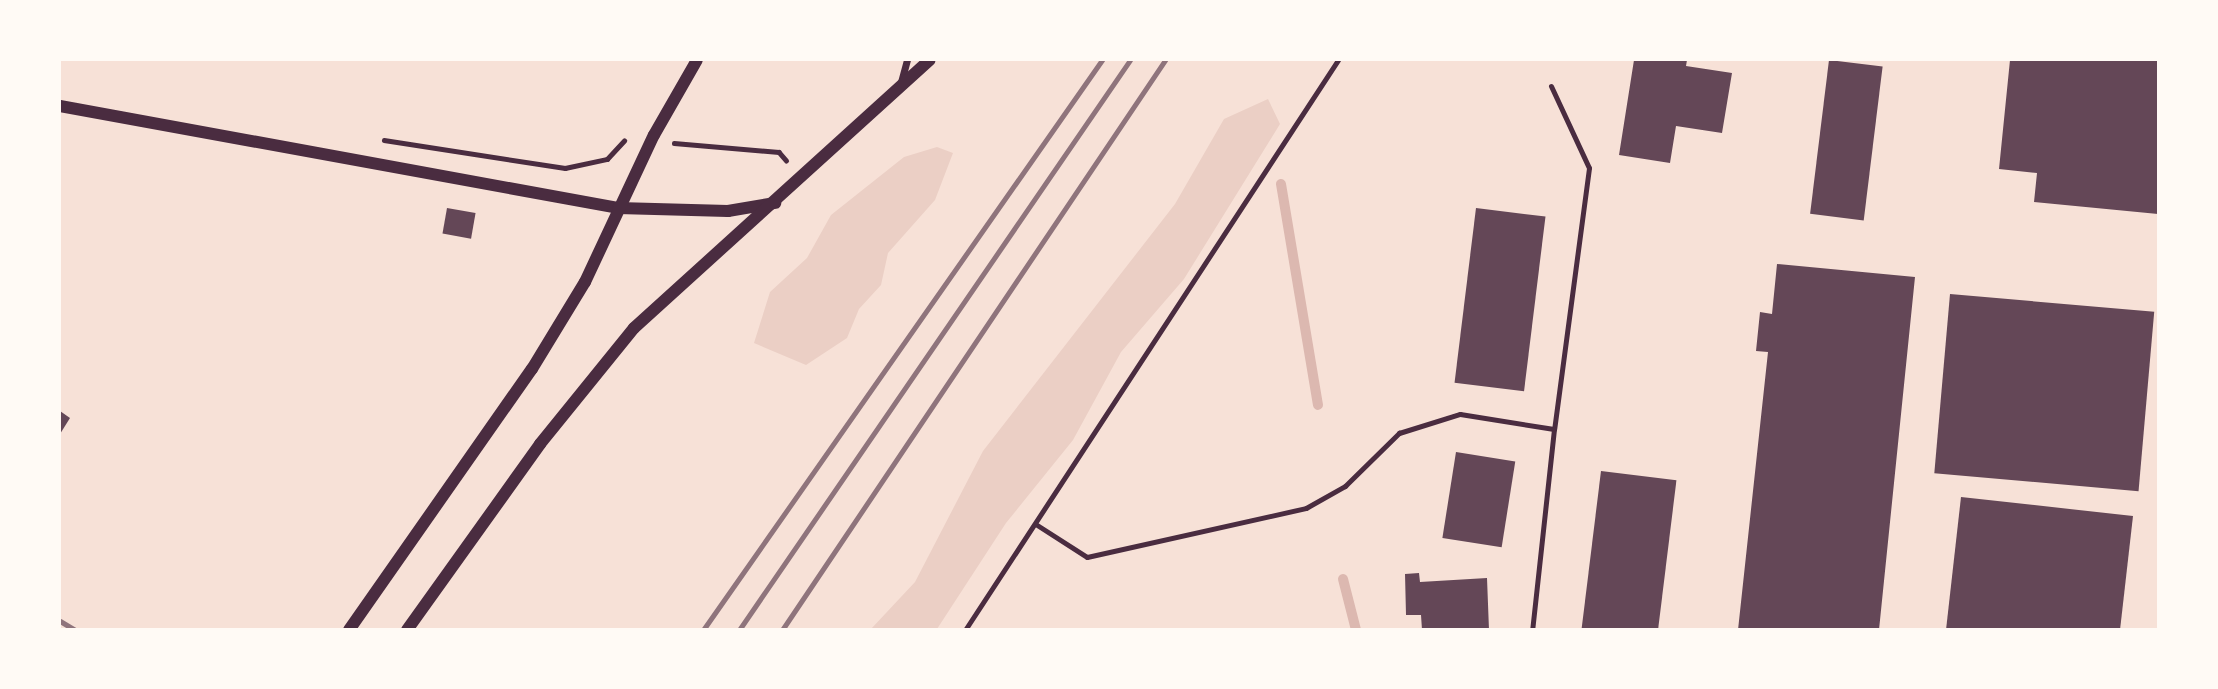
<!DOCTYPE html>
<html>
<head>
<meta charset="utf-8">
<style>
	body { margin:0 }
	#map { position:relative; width:2218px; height:689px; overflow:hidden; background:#f7e1d7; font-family:"Sofia Sans Condensed",sans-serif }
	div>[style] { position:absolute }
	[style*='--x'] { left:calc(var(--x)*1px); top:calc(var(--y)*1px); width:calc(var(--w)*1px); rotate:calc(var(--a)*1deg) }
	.green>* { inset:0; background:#ebcfc5 }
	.stream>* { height:10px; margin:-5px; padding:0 5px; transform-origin:5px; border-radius:5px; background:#dcb8b0 }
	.building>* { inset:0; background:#644757; transform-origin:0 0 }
	.path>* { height:4.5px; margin:-2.25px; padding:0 2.25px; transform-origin:2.25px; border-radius:2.25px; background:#4a2c40 }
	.service>* { height:5px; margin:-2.5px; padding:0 2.5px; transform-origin:2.5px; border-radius:2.5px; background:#4a2c40 }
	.minor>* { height:7px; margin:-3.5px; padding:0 3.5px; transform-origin:3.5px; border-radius:3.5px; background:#4a2c40 }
	.tertiary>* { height:12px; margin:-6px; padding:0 6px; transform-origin:6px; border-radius:6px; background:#4a2c40 }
	.rail>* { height:5px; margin:-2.5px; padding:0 2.5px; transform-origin:2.5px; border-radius:2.5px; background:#8f747c }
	span { translate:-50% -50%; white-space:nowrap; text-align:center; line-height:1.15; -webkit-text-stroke:5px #fffaf5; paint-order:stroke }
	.frame { position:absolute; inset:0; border:61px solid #fffaf5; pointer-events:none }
</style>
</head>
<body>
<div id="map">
	<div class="green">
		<div style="clip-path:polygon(1268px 99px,1280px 124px,1184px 279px,1121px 352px,1073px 440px,1006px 523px,937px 629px,871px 629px,915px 582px,983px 451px,1175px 204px,1224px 119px)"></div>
		<div style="clip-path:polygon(937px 147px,953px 153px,935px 200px,888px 253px,881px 285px,859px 309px,847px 338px,806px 365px,754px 343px,770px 292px,807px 258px,831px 215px,904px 157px)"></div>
	</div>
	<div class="stream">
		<div style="--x:1281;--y:184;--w:224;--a:80.5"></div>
		<div style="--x:1343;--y:579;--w:53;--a:75.7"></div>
	</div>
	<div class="building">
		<div style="clip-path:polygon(1634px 60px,1687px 60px,1686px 66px,1732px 73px,1722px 133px,1676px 126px,1670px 163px,1619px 155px)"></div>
		<div style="left:1829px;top:60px;width:54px;height:155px;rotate:7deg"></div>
		<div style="clip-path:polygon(2010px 60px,2158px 60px,2158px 214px,2034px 202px,2037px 173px,1999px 169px)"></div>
		<div style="left:447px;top:208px;width:29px;height:26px;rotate:10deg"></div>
		<div style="left:1476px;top:208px;width:70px;height:176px;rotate:7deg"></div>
		<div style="clip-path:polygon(1777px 264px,1915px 277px,1879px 630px,1738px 630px,1768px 352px,1756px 351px,1760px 312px,1772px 314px)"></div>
		<div style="left:1950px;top:294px;width:205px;height:180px;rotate:5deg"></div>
		<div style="clip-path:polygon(60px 411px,70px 418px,60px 434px)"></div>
		<div style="left:1456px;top:452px;width:60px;height:87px;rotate:9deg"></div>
		<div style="left:1601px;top:471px;width:76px;height:160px;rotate:7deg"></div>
		<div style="clip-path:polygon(1961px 497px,2133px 516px,2120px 630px,1946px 630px)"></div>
		<div style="clip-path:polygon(1419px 573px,1420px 582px,1487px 578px,1489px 630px,1422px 630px,1421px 615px,1406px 615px,1405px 574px)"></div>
	</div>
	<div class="path">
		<div style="--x:384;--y:140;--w:183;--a:8.8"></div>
		<div style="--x:565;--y:168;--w:43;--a:-12.1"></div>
		<div style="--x:607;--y:159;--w:25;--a:-47"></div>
		<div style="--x:674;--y:143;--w:105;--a:4.9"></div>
		<div style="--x:779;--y:152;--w:11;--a:49"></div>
	</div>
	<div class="service">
		<div style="--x:1551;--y:86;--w:90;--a:65.1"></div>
		<div style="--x:1589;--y:168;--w:263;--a:97.6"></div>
		<div style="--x:1037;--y:525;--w:59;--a:32.6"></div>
		<div style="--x:1087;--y:557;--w:224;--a:-12.6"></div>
		<div style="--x:1306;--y:508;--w:45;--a:-29.4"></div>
		<div style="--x:1345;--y:486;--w:76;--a:-44.5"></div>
		<div style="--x:1399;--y:433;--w:64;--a:-17.3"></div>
		<div style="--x:1460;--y:414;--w:95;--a:9.1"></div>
		<div style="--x:1554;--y:429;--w:202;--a:96.2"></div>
		<div style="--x:965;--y:630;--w:681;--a:-56.8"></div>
	</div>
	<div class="minor">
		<div style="--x:901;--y:82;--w:23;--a:-75"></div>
	</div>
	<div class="tertiary">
		<div style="--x:60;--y:106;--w:567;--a:10.36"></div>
		<div style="--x:618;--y:208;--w:110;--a:1.6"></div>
		<div style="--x:728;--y:211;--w:48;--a:-9.7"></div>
		<div style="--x:349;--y:630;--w:319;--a:-55"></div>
		<div style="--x:532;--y:369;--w:102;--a:-58.7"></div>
		<div style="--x:585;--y:282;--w:162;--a:-64.9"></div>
		<div style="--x:654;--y:135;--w:86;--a:-60.2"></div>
		<div style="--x:407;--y:630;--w:229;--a:-54.4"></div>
		<div style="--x:540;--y:444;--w:149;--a:-51"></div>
		<div style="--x:634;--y:328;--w:399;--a:-42.2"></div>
	</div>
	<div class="rail">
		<div style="--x:60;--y:621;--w:17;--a:31"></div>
		<div style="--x:703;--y:630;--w:696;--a:-55.01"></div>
		<div style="--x:739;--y:630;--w:691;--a:-55.55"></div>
		<div style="--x:782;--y:630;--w:687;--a:-56.1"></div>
	</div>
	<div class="frame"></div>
</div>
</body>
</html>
